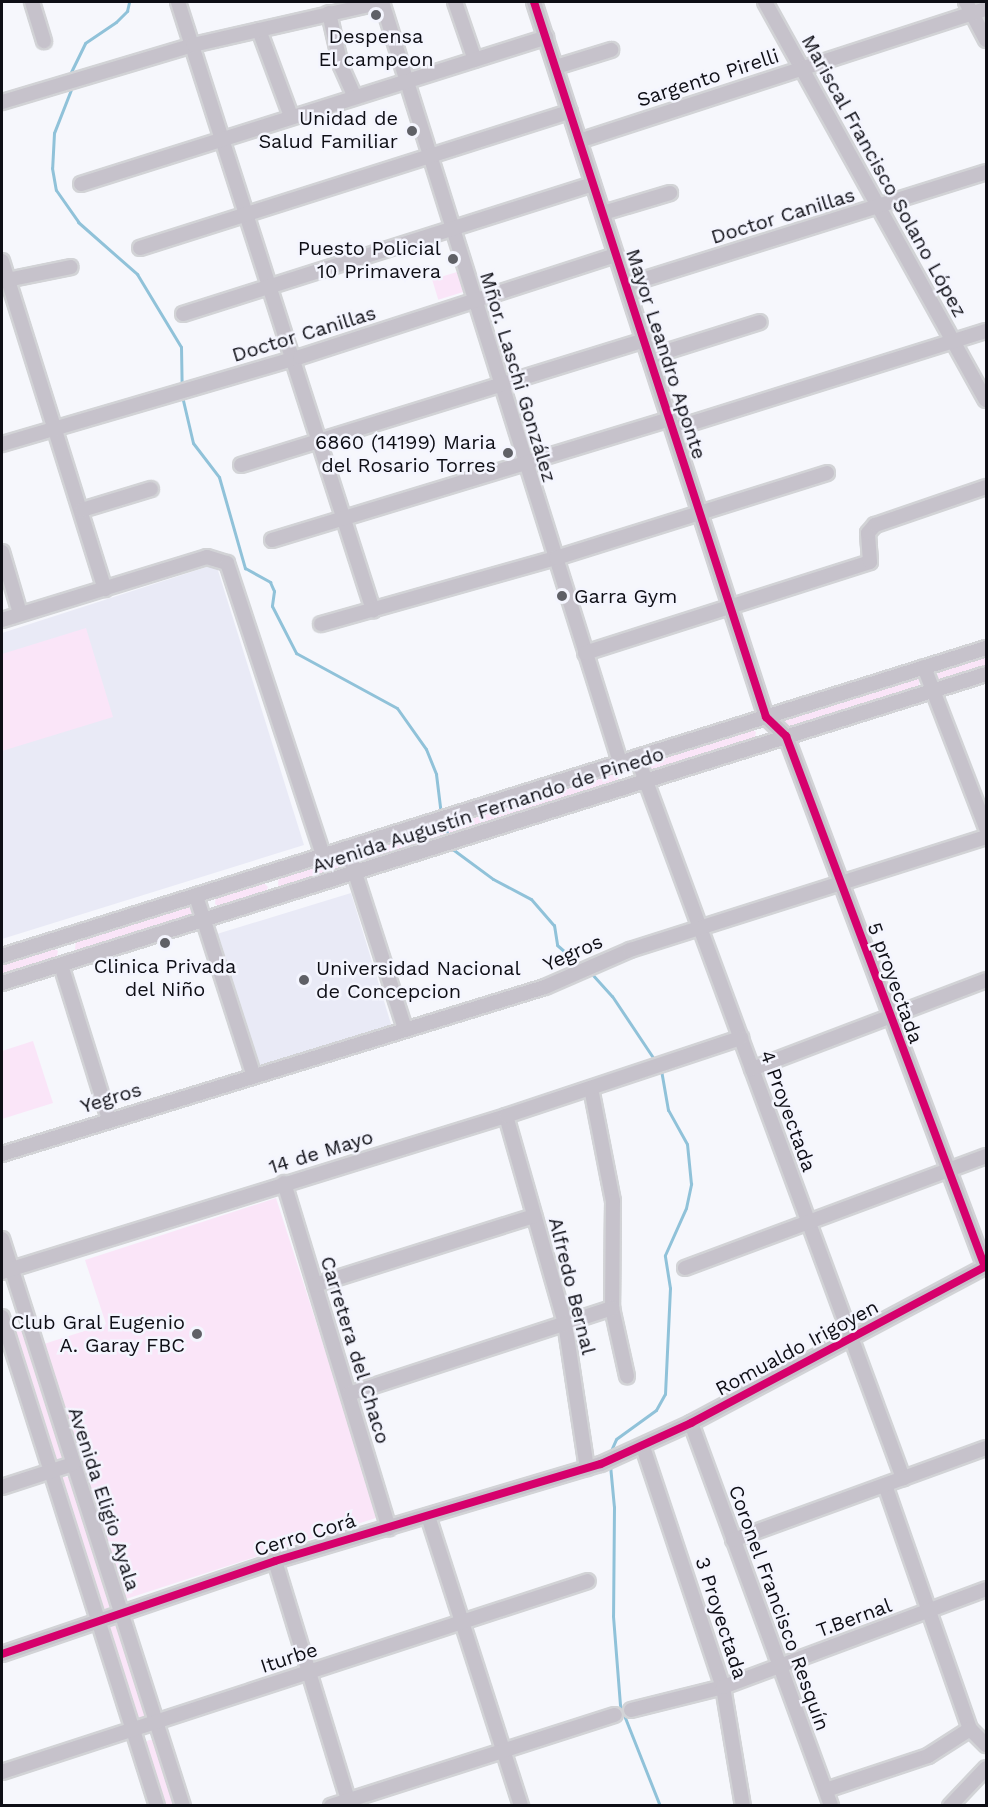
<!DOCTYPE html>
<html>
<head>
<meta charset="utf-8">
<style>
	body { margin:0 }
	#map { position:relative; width:988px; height:1807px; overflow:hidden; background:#f6f7fc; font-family:"Work Sans",sans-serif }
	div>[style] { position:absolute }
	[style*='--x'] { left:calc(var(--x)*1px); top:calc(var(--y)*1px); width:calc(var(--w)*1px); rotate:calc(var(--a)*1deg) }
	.built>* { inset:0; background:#e9eaf6; transform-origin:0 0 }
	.green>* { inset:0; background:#fae5f8; transform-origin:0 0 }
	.stream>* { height:3px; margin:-1.5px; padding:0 1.5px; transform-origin:1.5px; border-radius:1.5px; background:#90c2d9 }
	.roads { filter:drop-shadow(2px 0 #d2d3d6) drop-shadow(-2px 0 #d2d3d6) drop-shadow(0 2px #d2d3d6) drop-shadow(0 -2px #d2d3d6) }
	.minor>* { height:14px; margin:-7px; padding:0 7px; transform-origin:7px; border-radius:7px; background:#c6c2cb }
	.cycleway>* { height:8px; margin:-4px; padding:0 4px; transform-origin:4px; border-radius:4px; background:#d6006c }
	.dots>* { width:16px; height:16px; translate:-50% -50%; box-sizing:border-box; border:3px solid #f4f5fe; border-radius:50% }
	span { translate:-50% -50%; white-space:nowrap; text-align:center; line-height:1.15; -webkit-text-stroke:5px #f4f5fe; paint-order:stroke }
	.poi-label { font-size:20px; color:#0e0e15 }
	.right { translate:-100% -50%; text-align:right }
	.left { translate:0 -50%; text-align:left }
	.street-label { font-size:20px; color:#0e0e15 }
	.frame { position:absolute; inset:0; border:3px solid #0e0e15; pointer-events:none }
</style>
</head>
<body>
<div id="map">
	<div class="built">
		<div style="clip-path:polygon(216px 564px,304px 845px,2px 939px,2px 633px)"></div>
		<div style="left:351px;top:893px;width:139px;height:142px;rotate:73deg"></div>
	</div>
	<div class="green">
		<div style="left:457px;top:272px;width:21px;height:26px;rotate:73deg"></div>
		<div style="clip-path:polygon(86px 628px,113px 717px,2px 751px,2px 654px)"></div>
		<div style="clip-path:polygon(986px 654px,986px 669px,942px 683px,937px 679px,938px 669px)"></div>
		<div style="clip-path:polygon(914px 676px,920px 679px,918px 689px,788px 729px,783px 725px,783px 716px)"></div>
		<div style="clip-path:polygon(750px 728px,756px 732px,754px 741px,650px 773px,644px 763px)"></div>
		<div style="clip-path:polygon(617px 770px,620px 775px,616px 783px,361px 865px,355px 855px)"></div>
		<div style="clip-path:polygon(339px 857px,345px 861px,343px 870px,283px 889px,278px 885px,279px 875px)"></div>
		<div style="clip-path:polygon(261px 880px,268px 887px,265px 894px,221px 908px,215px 904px,216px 894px)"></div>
		<div style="clip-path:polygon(189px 904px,193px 917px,80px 953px,75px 949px,76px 940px)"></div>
		<div style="clip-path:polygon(52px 947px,58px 951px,56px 960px,2px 978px,2px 963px)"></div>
		<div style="clip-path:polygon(33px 1041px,53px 1103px,2px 1119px,2px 1051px)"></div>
		<div style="clip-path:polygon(276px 1198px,379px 1517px,126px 1599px,44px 1344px,106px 1324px,85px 1260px)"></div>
		<div style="clip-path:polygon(18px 1330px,25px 1330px,65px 1456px,60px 1459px,53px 1459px,14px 1334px)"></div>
		<div style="clip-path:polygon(64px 1477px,71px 1477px,112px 1605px,107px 1609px,100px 1608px,60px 1479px)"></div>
		<div style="clip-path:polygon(111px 1624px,117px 1625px,147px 1719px,136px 1721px,107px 1627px)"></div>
		<div style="clip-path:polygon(149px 1740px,155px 1740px,177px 1805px,164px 1805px,144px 1743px)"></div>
	</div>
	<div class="stream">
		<div style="--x:71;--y:72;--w:32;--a:-64"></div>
		<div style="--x:85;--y:43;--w:37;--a:-34"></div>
		<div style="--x:116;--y:22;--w:16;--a:-45"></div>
		<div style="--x:127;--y:11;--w:9;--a:-77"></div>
		<div style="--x:72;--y:87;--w:49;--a:111.4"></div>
		<div style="--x:54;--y:133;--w:35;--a:93"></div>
		<div style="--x:52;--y:168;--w:22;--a:80"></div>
		<div style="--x:56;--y:190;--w:39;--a:55"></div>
		<div style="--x:78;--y:222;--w:79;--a:41.4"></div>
		<div style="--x:137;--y:274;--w:85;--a:58.9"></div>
		<div style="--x:181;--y:347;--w:39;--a:89"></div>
		<div style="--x:182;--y:396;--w:48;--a:76.8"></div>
		<div style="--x:193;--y:443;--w:43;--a:52.6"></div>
		<div style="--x:219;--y:477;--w:95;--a:74.1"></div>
		<div style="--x:245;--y:568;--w:29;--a:29"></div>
		<div style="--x:270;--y:582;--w:10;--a:66"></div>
		<div style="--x:274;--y:591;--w:15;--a:98"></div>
		<div style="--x:272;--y:606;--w:53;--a:62.9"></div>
		<div style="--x:296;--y:653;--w:115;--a:28.6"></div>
		<div style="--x:397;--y:708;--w:50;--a:54.7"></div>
		<div style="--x:426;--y:749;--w:27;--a:68"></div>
		<div style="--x:436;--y:774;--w:39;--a:83"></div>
		<div style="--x:445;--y:827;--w:9;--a:72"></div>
		<div style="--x:451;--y:848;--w:52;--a:36.4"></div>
		<div style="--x:493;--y:879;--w:43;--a:27.8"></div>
		<div style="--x:531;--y:899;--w:35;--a:49"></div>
		<div style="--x:554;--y:925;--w:20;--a:81"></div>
		<div style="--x:557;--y:945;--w:32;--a:41"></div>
		<div style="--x:591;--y:973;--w:31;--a:48"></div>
		<div style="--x:612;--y:996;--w:79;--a:56.3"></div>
		<div style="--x:609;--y:1455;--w:17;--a:-66"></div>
		<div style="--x:616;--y:1439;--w:49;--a:-35.9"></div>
		<div style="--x:656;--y:1410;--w:18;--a:-61"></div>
		<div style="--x:665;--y:1394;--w:106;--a:-87.3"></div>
		<div style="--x:670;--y:1288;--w:33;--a:-99"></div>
		<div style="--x:665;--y:1255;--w:51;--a:-65.9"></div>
		<div style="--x:686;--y:1208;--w:25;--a:-78"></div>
		<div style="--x:691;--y:1184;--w:40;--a:-95.7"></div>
		<div style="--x:687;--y:1144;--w:39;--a:-119"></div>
		<div style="--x:668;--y:1110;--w:41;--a:-99.9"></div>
		<div style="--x:610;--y:1465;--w:42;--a:84.6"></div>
		<div style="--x:614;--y:1507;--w:109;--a:90.5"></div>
		<div style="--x:613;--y:1616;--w:89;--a:85.5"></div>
		<div style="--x:620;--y:1705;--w:109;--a:68.4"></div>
	</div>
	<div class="roads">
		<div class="minor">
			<div style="--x:32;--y:2;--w:41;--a:72.9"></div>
			<div style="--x:178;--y:2;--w:639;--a:72.22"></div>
			<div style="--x:382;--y:2;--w:796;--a:72.61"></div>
			<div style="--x:455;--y:2;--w:61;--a:71"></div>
			<div style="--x:534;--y:2;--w:752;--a:72.02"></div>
			<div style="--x:766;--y:717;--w:28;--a:44"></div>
			<div style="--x:786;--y:736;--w:567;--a:69.46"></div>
			<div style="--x:765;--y:2;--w:455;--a:61"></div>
			<div style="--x:966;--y:2;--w:43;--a:62.2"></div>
			<div style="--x:329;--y:13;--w:54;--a:77.2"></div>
			<div style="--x:341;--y:66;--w:32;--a:66"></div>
			<div style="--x:259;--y:30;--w:92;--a:69.6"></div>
			<div style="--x:556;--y:67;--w:58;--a:-17.2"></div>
			<div style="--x:2;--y:102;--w:199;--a:-16.6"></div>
			<div style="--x:193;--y:45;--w:194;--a:-12.8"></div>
			<div style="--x:579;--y:141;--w:428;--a:-18"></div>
			<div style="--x:81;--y:184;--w:488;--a:-17.5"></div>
			<div style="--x:603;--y:213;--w:70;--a:-16.6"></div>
			<div style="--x:140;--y:248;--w:451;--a:-17.6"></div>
			<div style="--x:2;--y:261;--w:344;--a:72.6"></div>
			<div style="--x:2;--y:281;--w:70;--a:-11.5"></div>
			<div style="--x:626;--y:285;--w:377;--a:-17.4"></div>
			<div style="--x:183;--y:314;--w:430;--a:-17.6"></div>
			<div style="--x:649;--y:357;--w:116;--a:-17.5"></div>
			<div style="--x:673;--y:429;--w:328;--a:-17.4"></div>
			<div style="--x:2;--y:444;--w:310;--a:-16.3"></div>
			<div style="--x:300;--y:357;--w:332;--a:-17.9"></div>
			<div style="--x:241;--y:465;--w:422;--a:-17.2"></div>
			<div style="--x:82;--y:510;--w:72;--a:-16.9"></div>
			<div style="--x:272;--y:540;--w:416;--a:-16.9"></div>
			<div style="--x:2;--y:552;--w:64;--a:73.6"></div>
			<div style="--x:2;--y:620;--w:214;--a:-17.1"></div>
			<div style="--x:207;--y:557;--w:21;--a:17"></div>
			<div style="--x:227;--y:563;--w:307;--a:71.8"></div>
			<div style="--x:321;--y:624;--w:244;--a:-15.7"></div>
			<div style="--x:556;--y:558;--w:284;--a:-17.4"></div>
			<div style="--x:585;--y:653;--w:299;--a:-17.7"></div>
			<div style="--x:870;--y:562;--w:29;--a:-94"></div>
			<div style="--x:868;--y:533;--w:11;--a:-49"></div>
			<div style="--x:875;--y:525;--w:117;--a:-18.9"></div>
			<div style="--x:924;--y:667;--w:173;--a:68.9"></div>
			<div style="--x:637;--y:757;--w:769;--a:69.75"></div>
			<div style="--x:347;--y:848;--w:190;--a:72.2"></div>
			<div style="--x:196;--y:896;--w:187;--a:72.2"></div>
			<div style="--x:2;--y:956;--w:1031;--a:-17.38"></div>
			<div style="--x:61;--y:965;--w:161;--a:72.7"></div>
			<div style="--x:2;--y:983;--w:1031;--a:-17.43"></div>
			<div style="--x:752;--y:1069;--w:250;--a:-20.8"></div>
			<div style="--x:591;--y:1088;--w:115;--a:79"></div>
			<div style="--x:613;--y:1201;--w:107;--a:90.5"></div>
			<div style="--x:612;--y:1308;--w:70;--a:77.6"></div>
			<div style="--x:506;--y:1116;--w:215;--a:74.1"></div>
			<div style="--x:565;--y:1323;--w:147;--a:81.4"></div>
			<div style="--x:2;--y:1154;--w:568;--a:-17.1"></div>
			<div style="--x:545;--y:987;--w:93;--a:-23.5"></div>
			<div style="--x:630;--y:950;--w:374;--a:-17.6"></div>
			<div style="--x:284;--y:1183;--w:361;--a:73.1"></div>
			<div style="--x:2;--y:1239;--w:595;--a:72.3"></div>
			<div style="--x:685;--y:1268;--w:321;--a:-20.4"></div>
			<div style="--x:2;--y:1272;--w:528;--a:-17.2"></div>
			<div style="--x:506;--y:1116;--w:248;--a:-18.4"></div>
			<div style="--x:315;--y:1285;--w:230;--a:-17.5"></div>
			<div style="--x:2;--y:1317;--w:513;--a:72.41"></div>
			<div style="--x:349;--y:1394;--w:277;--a:-18.1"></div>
			<div style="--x:691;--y:1423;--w:408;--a:69.9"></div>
			<div style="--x:643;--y:1447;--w:253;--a:71.6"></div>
			<div style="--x:723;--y:1687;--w:121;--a:80.5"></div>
			<div style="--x:885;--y:1485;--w:258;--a:70.8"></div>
			<div style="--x:970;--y:1729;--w:23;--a:45"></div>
			<div style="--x:2;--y:1487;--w:75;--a:-17.9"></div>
			<div style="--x:428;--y:1516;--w:305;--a:72.2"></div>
			<div style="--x:733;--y:1540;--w:269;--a:-20"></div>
			<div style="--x:275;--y:1561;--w:256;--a:73"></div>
			<div style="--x:2;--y:1654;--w:288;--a:-18.8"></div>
			<div style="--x:275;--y:1561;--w:340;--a:-16.6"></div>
			<div style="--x:601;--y:1464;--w:99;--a:-24.5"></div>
			<div style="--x:691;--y:1423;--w:334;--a:-28"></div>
			<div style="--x:631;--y:1710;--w:95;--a:-14"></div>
			<div style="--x:723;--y:1687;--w:281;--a:-20.4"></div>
			<div style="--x:2;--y:1772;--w:616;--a:-18.05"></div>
			<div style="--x:826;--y:1790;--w:108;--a:-18.4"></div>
			<div style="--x:928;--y:1756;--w:50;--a:-32.7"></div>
			<div style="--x:331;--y:1806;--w:298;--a:-17.8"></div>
			<div style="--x:950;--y:1806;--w:52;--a:-46.5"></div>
		</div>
	</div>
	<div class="cycleway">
		<div style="--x:534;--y:2;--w:752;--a:72.02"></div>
		<div style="--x:766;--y:717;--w:28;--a:44"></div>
		<div style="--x:786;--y:736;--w:567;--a:69.46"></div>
		<div style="--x:2;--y:1654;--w:288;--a:-18.8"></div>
		<div style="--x:275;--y:1561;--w:340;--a:-16.6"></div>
		<div style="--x:601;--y:1464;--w:99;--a:-24.5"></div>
		<div style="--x:691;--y:1423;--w:334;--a:-28"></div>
	</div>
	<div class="dots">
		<div style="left:376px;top:15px;background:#5f6066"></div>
		<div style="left:412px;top:131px;background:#5f6066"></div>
		<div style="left:453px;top:259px;background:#5f6066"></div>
		<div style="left:508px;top:453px;background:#5f6066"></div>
		<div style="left:562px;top:596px;background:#5f6066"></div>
		<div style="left:165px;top:943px;background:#5f6066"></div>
		<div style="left:304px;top:980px;background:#5f6066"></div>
		<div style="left:197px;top:1334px;background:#5f6066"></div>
	</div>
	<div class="poi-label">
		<span style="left:376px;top:48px">Despensa<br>El campeon</span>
		<span class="right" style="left:398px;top:130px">Unidad de<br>Salud Familiar</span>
		<span class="right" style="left:441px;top:260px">Puesto Policial<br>10 Primavera</span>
		<span class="right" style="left:496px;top:454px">6860 (14199) Maria<br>del Rosario Torres</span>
		<span class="left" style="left:574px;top:596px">Garra Gym</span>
		<span style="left:165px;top:978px">Clinica Privada<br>del Niño</span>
		<span class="left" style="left:316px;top:980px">Universidad Nacional<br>de Concepcion</span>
		<span class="right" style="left:185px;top:1334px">Club Gral Eugenio<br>A. Garay FBC</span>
	</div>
	<div class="street-label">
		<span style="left:708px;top:78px;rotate:-18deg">Sargento Pirelli</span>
		<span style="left:884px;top:176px;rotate:61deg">Mariscal Francisco Solano López</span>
		<span style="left:783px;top:216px;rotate:-17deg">Doctor Canillas</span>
		<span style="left:304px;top:334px;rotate:-17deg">Doctor Canillas</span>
		<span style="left:666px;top:354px;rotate:72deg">Mayor Leandro Aponte</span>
		<span style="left:518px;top:377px;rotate:73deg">Mñor. Laschi González</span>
		<span style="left:488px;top:810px;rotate:-18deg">Avenida Augustín Fernando de Pinedo</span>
		<span style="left:573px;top:953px;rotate:-24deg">Yegros</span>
		<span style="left:895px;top:983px;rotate:70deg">5 proyectada</span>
		<span style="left:111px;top:1098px;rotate:-17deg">Yegros</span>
		<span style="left:788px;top:1111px;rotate:70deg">4 Proyectada</span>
		<span style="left:321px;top:1152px;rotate:-17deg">14 de Mayo</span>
		<span style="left:572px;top:1286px;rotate:76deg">Alfredo Bernal</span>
		<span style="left:797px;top:1348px;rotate:-28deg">Romualdo Irigoyen</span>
		<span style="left:355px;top:1350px;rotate:73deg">Carretera del Chaco</span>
		<span style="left:104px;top:1499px;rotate:72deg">Avenida Eligio Ayala</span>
		<span style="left:305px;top:1535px;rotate:-17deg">Cerro Corá</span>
		<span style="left:779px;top:1608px;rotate:70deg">Coronel Francisco Resquín</span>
		<span style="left:721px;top:1618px;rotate:72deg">3 Proyectada</span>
		<span style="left:854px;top:1618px;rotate:-20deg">T.Bernal</span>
		<span style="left:289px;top:1658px;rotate:-18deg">Iturbe</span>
	</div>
	<div class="frame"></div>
</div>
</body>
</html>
